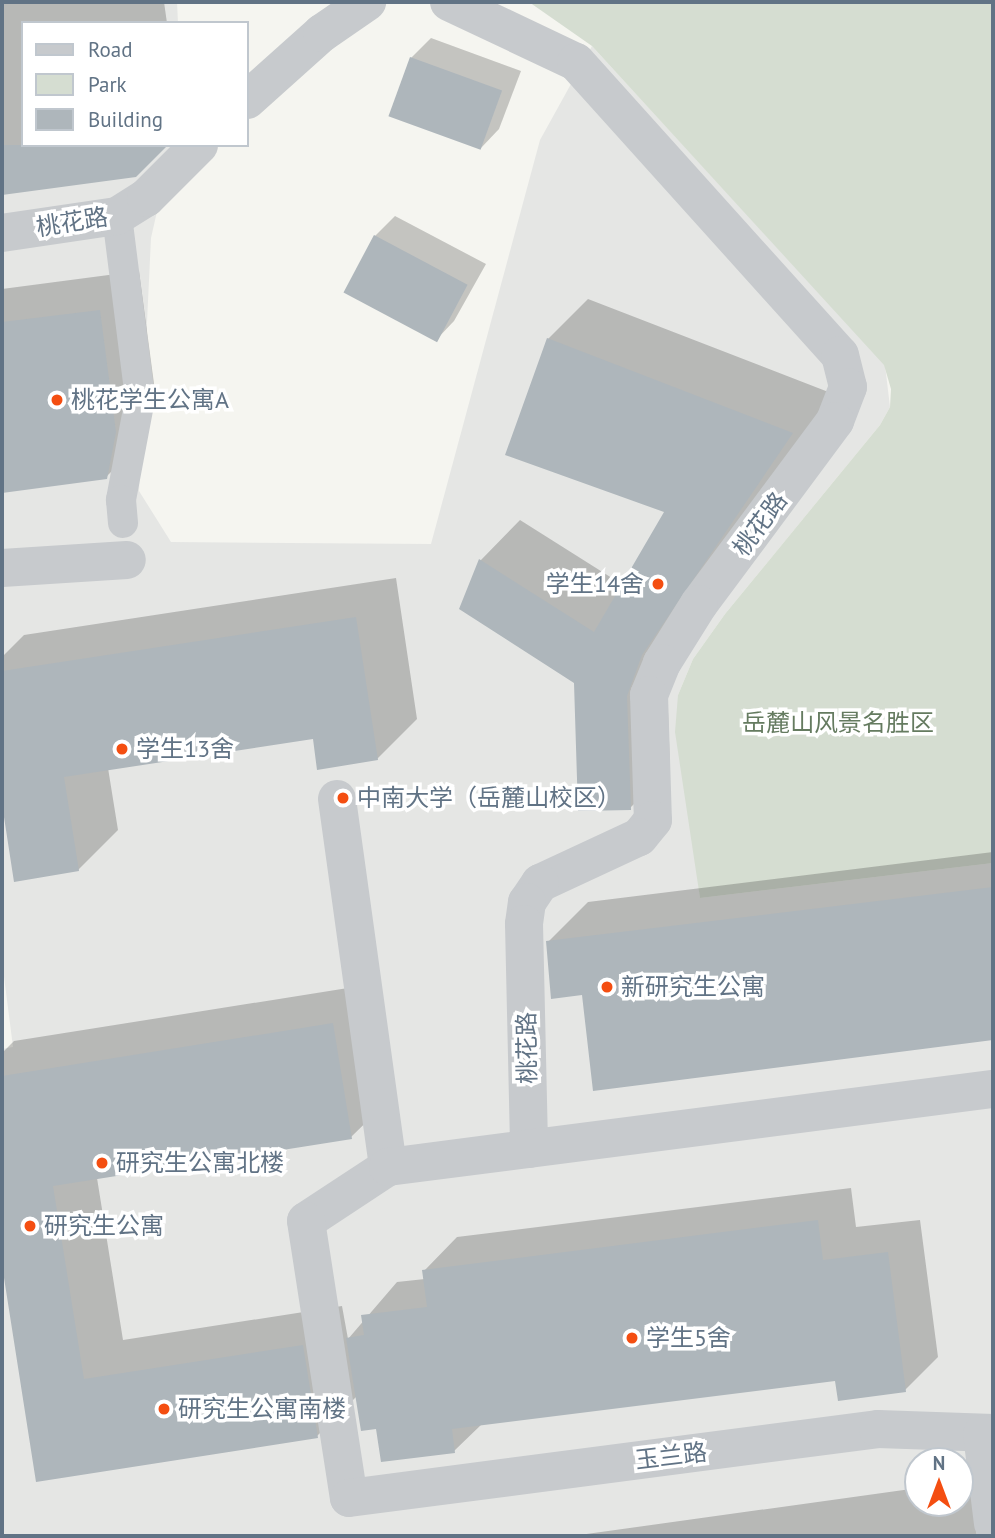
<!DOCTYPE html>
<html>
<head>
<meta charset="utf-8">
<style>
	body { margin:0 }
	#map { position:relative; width:995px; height:1538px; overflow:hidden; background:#f5f5f0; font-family:"PT Sans","Noto Sans SC",sans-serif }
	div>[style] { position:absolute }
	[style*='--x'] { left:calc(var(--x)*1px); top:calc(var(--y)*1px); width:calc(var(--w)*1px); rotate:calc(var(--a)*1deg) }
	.built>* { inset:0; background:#e5e6e4 }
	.green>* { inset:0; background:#d5ddd1 }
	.shadow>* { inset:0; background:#0003 }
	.building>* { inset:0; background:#aeb6bb; transform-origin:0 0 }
	.service>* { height:30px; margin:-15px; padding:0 15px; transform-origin:15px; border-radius:15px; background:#c7cacd }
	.minor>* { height:38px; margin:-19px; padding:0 19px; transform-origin:19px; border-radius:19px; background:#c7cacd }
	.dots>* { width:19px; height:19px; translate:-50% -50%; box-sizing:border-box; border:4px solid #fff; border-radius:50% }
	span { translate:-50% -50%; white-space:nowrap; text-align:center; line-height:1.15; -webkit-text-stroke:7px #fff; paint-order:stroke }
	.street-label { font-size:24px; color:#617385 }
	.poi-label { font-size:24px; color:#617385 }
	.left { translate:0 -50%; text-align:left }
	.right { translate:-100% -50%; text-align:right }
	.park-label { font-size:24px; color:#657b60 }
	.frame { position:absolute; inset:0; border:4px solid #617385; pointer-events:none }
	.legend { position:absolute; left:21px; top:21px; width:228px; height:126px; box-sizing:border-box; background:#fff; border:2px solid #c0c7ce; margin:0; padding:9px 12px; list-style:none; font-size:21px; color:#617385 }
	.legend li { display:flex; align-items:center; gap:14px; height:35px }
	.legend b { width:35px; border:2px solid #c0c7ce }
	.north { position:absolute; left:904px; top:1447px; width:70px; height:70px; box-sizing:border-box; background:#fff; border:2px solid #c0c7ce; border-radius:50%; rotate:0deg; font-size:19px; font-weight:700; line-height:28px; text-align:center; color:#617385 }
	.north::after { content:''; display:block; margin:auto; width:24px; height:32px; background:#f44e11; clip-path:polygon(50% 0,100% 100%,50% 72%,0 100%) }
</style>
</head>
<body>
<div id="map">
	<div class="built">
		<div style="clip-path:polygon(evenodd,2px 2px,177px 2px,178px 23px,23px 23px,23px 145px,172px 145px,151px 238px,139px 491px,171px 542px,431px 544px,540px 140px,592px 46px,885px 365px,890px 407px,880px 425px,725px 614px,693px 659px,678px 695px,700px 898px,993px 863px,993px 1536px,2px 1536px,2px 1049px,13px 1047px,2px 961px,2px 2px,918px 1461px,960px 1461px,960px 1503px,918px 1503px,918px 1461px)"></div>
	</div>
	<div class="green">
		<div style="clip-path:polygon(529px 2px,993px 2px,993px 863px,700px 898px,675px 732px,678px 695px,693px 659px,725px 614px,880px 425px,890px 407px,891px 389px,884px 365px,592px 46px)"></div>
	</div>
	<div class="shadow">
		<div style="clip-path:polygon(2px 2px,164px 2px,167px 23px,23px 23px,23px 145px,135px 175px,2px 194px)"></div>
		<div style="clip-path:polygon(431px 38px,521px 71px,499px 129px,480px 149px,411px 58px)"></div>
		<div style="clip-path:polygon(395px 216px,486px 264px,454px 321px,435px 341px,375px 236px)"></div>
		<div style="clip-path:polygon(139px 271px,155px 391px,146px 437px,106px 477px,2px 491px,2px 289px)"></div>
		<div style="clip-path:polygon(588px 299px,831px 393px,666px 655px,670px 768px,630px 808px,576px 682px,461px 608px,481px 560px,520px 520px,623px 585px,667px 511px,548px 339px)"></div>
		<div style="clip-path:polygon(396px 578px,417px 719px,377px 759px,314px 737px,108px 768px,118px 830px,78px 870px,15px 880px,2px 792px,2px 657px,24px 635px)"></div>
		<div style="clip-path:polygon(993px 852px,993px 1038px,595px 1089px,583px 993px,548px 942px,588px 902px)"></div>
		<div style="clip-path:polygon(373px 984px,391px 1098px,351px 1137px,97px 1178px,123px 1340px,342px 1306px,348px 1339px,397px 1282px,425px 1279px,424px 1271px,457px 1237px,851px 1188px,856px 1227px,920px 1220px,938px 1357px,905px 1390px,837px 1379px,482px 1424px,454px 1451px,378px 1427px,357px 1396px,317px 1436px,38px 1480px,2px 1254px,2px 1053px,14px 1041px)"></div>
		<div style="clip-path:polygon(969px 1481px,977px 1536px,572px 1536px,918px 1488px,918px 1503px,960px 1503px,960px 1482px)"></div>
	</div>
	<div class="building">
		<div style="left:410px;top:57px;width:98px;height:63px;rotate:20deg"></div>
		<div style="clip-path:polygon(2px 145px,168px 145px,136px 177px,2px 195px)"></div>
		<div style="left:374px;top:235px;width:106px;height:65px;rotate:28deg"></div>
		<div style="clip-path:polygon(100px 310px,116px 432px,107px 479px,2px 493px,2px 322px)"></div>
		<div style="clip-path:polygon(547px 338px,793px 433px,642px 655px,627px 696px,631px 810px,578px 811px,574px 683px,459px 609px,479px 559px,594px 632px,664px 512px,505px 455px)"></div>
		<div style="clip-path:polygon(356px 617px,378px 760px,317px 770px,313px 739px,64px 777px,79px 871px,14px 882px,2px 804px,2px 671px)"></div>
		<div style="clip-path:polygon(993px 887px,993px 1040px,593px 1091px,582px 995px,551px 999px,546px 941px)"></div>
		<div style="clip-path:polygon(333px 1023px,352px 1139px,53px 1186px,84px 1379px,303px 1345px,318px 1438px,36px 1482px,2px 1265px,2px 1076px)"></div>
		<div style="clip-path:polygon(818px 1220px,823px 1260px,888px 1252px,906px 1392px,838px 1401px,835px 1381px,452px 1429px,455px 1453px,381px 1462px,376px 1429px,361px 1431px,346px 1338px,364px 1335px,361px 1315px,427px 1307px,422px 1270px)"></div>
	</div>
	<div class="service">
		<div style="--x:117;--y:216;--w:184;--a:82.8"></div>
		<div style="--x:140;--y:399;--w:103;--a:100.7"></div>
		<div style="--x:121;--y:500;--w:23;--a:85"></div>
	</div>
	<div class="minor">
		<div style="--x:449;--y:2;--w:140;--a:25.3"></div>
		<div style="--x:576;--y:62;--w:394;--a:48"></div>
		<div style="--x:840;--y:355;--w:33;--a:76"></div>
		<div style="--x:848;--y:387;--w:36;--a:111"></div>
		<div style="--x:835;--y:421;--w:228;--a:126.6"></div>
		<div style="--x:699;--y:604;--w:70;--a:122.1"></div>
		<div style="--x:662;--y:663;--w:35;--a:112"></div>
		<div style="--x:649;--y:695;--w:125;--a:88.2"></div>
		<div style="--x:653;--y:820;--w:22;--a:129"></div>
		<div style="--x:639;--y:837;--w:109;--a:155.1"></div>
		<div style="--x:540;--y:883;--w:23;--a:124"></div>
		<div style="--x:527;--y:902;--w:22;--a:98"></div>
		<div style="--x:524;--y:924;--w:225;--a:88.7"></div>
		<div style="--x:247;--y:100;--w:101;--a:-41.8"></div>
		<div style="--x:322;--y:33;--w:55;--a:-34.6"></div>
		<div style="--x:2;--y:233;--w:116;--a:-8.4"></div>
		<div style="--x:117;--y:216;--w:34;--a:-32"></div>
		<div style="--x:146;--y:198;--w:75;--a:-45"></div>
		<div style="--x:2;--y:568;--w:125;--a:-3.7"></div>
		<div style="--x:337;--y:799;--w:372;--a:82.1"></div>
		<div style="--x:388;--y:1167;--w:98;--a:146.6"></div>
		<div style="--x:306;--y:1221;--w:280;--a:81.2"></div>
		<div style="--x:349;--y:1498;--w:533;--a:-7.43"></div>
		<div style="--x:878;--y:1429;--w:115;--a:2"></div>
		<div style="--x:388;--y:1167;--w:610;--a:-7.35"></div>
		<div style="--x:982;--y:1434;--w:90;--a:83"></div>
	</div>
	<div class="dots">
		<div style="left:57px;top:400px;background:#f44e11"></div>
		<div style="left:658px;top:584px;background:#f44e11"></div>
		<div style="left:122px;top:749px;background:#f44e11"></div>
		<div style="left:343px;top:798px;background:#f44e11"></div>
		<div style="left:607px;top:987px;background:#f44e11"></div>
		<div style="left:102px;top:1163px;background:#f44e11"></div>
		<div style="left:30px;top:1226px;background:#f44e11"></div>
		<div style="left:632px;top:1338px;background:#f44e11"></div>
		<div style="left:164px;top:1409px;background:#f44e11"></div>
	</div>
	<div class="street-label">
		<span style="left:72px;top:222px;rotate:-9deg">桃花路</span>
		<span style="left:760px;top:524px;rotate:-53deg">桃花路</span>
		<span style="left:527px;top:1048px;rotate:-91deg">桃花路</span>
		<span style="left:671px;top:1456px;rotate:-7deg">玉兰路</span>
	</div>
	<div class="poi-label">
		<span class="left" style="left:71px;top:400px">桃花学生公寓A</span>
		<span class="right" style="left:644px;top:584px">学生14舍</span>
		<span class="left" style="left:136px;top:749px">学生13舍</span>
		<span class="left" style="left:357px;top:798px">中南大学（岳麓山校区）</span>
		<span class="left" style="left:621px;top:987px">新研究生公寓</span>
		<span class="left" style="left:116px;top:1163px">研究生公寓北楼</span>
		<span class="left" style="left:44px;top:1226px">研究生公寓</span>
		<span class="left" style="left:646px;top:1338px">学生5舍</span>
		<span class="left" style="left:178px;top:1409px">研究生公寓南楼</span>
	</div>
	<div class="park-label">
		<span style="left:838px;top:723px">岳麓山风景名胜区</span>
	</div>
	<div class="frame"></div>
	<ul class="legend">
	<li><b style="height:9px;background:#c7cacd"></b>Road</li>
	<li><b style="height:19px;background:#d5ddd1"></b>Park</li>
	<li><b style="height:19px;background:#aeb6bb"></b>Building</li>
	</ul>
	<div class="north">N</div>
</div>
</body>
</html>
